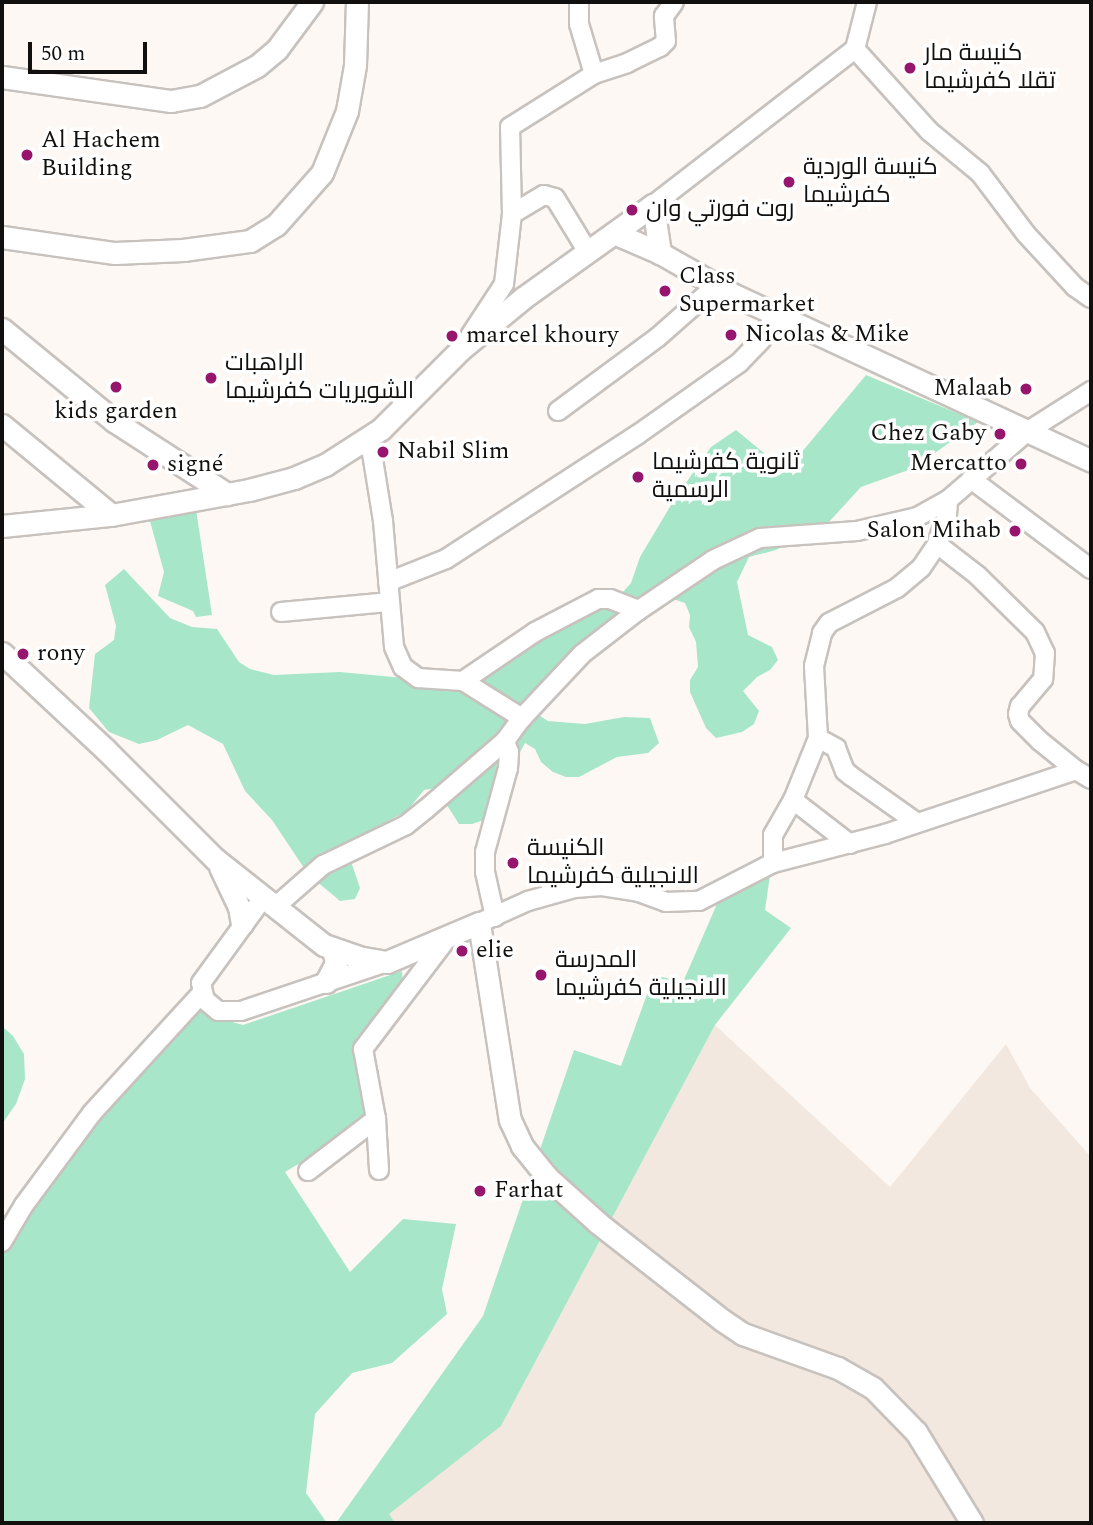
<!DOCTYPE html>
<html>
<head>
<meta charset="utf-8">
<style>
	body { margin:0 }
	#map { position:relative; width:1093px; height:1525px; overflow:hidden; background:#fdf8f3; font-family:Spectral,Cairo,serif }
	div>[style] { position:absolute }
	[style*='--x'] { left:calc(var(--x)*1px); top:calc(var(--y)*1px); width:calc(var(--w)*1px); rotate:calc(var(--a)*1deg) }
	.built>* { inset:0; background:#f3e8df }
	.green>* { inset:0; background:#a7e6c9 }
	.roads { filter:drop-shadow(2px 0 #c7c2be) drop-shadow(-2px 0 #c7c2be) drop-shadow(0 2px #c7c2be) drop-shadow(0 -2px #c7c2be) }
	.minor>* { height:18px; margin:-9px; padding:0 9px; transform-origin:9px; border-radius:9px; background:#fff }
	.tertiary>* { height:21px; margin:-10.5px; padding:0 10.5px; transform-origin:10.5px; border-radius:10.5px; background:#fff }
	.dots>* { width:19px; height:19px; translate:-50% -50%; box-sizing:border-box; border:4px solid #fff; border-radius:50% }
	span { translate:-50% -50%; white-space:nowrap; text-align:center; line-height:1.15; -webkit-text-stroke:7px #fff; paint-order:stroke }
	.poi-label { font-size:24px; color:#11100e }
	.left { translate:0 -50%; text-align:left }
	.right { translate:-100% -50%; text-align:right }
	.frame { position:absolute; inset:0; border:4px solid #11100e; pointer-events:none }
	.scale { position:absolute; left:28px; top:42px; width:119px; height:32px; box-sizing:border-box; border:4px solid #11100e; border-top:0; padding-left:9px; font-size:21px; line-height:24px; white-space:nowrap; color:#11100e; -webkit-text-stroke:5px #fff; paint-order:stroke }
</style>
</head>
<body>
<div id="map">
	<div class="built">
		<div style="clip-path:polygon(715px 1025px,890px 1187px,1006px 1044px,1030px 1088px,1091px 1157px,1091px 1523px,395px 1523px,388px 1514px,501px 1426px)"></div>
	</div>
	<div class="green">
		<div style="clip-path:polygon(866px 375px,978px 422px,914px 468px,861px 487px,828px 523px,776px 550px,749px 557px,737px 582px,748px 635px,772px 647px,778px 660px,770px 670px,757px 677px,743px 691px,759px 711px,754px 724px,742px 732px,716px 738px,706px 728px,690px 692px,690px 680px,698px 667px,696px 642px,689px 627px,690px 615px,685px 603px,673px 599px,660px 604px,613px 632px,537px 714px,548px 721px,585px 724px,624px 717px,650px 718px,659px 743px,648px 753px,617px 757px,579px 777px,566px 777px,553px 772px,541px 762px,535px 749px,525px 743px,484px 820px,472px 824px,459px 824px,436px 788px,424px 790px,407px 811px,367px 832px,347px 850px,360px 888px,355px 899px,340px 901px,308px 874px,272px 820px,245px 791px,223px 744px,188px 725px,157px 740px,139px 744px,109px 732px,89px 708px,95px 654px,114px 640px,116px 626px,105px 585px,124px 569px,170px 618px,192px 627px,217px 629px,239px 662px,250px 669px,274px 675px,340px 672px,404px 678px,443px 687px,612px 594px,623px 592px,631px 583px,640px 557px,674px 500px,711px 447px,736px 430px,786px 471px)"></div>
		<div style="clip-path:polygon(195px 503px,212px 615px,196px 617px,193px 611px,158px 596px,164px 572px,148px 514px)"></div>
		<div style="clip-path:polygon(772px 861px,765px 910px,791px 928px,715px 1025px,501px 1426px,389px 1514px,395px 1523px,336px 1523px,483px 1316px,574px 1050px,621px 1066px,654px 975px,683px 982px,723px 890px)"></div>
		<div style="clip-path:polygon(402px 971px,403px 986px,359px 1045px,375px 1118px,285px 1172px,350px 1272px,403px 1219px,456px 1224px,442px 1289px,447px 1314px,392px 1363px,352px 1373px,315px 1414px,306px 1493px,327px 1523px,2px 1523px,2px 1236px,52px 1152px,89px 1122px,183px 998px,211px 1016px,243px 1025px)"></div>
		<div style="clip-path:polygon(2px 1026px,13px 1036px,24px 1054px,25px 1079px,16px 1104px,2px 1124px)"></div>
	</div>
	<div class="roads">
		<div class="minor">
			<div style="--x:579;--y:2;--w:22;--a:90"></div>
			<div style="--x:579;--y:24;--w:52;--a:73.3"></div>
			<div style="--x:855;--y:49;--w:110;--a:47.9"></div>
			<div style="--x:929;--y:131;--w:66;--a:39.5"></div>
			<div style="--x:980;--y:173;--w:76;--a:53"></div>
			<div style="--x:1026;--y:234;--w:72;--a:47.2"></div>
			<div style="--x:1075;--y:287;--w:19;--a:35"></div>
			<div style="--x:653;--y:205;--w:255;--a:-37.7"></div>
			<div style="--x:855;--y:49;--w:49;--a:-75.7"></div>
			<div style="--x:512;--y:214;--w:37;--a:-31"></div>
			<div style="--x:544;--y:195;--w:11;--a:15"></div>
			<div style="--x:555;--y:198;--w:63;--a:58.6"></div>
			<div style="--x:470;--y:336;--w:62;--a:-56.8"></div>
			<div style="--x:504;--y:284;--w:70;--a:-83.5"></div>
			<div style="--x:512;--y:214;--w:87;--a:-91.3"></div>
			<div style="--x:510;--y:127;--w:99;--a:-32.2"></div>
			<div style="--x:594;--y:74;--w:35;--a:-18"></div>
			<div style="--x:627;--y:63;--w:37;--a:-26"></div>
			<div style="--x:660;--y:47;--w:8;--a:-45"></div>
			<div style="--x:666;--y:41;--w:25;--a:-95"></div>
			<div style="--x:664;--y:16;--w:17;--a:-54"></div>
			<div style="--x:558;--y:411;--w:124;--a:-36.5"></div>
			<div style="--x:658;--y:337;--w:79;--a:-41.4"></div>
			<div style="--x:365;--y:440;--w:15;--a:62"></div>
			<div style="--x:372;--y:453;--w:69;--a:80.8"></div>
			<div style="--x:383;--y:521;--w:126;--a:85"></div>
			<div style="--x:394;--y:647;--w:22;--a:66"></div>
			<div style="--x:403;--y:667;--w:19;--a:36"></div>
			<div style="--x:418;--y:678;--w:45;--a:3.8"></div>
			<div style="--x:463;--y:681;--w:70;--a:32.1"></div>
			<div style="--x:971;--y:479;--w:150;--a:36.9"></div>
			<div style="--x:937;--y:544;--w:51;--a:37.8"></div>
			<div style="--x:977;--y:575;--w:81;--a:44.5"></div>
			<div style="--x:1035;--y:632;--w:23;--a:65"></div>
			<div style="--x:1045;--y:653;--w:26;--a:94"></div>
			<div style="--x:1043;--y:679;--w:35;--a:130"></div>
			<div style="--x:1020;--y:706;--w:8;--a:104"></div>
			<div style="--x:1018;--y:714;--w:7;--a:74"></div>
			<div style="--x:1020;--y:721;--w:28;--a:45"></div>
			<div style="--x:1040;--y:741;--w:46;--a:38.9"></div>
			<div style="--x:388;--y:582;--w:62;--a:-21.6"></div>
			<div style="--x:446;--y:559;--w:228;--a:-33"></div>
			<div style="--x:637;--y:435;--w:125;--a:-35.2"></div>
			<div style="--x:739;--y:363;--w:32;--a:-46"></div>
			<div style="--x:761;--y:340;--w:30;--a:-60"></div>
			<div style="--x:281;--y:612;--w:107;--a:-5.3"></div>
			<div style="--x:463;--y:681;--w:87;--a:-34.2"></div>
			<div style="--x:535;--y:632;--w:71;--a:-27.6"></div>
			<div style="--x:598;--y:599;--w:12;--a:0"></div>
			<div style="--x:610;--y:599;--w:31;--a:21"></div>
			<div style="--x:818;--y:738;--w:21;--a:29"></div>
			<div style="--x:836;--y:748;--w:25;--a:69"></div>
			<div style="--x:845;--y:771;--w:8;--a:40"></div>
			<div style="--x:851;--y:776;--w:80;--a:35.3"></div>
			<div style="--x:793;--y:800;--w:72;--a:37.7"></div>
			<div style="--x:773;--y:863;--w:28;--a:-90"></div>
			<div style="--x:773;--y:835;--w:40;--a:-60.3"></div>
			<div style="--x:793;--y:800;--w:67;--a:-68"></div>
			<div style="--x:818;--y:738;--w:72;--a:-93.2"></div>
			<div style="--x:814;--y:666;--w:34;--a:-76"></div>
			<div style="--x:822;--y:633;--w:12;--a:-55"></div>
			<div style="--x:829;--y:623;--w:76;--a:-27.2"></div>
			<div style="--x:897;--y:588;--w:31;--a:-40"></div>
			<div style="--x:921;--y:568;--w:29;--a:-56"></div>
			<div style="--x:937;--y:544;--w:31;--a:-71"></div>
			<div style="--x:947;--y:515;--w:15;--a:-86"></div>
			<div style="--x:263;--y:898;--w:105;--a:126.1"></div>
			<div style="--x:201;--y:983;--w:17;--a:77"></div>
			<div style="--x:205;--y:1000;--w:17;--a:40"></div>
			<div style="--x:218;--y:1011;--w:23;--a:0"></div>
			<div style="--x:241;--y:1011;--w:154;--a:-18.6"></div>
			<div style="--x:275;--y:907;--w:64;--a:-41.2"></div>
			<div style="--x:323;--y:865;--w:92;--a:-25.7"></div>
			<div style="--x:406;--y:825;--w:26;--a:-39"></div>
			<div style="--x:426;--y:809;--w:104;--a:-40.7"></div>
			<div style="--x:505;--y:741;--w:29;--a:-54"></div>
			<div style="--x:522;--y:718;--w:88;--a:-46.8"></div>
			<div style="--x:582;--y:654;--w:72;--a:-37.7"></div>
			<div style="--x:639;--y:610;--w:89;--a:-34"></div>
			<div style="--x:713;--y:560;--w:52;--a:-25.1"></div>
			<div style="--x:760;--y:538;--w:97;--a:-4.1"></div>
			<div style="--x:857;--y:531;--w:62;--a:-13.1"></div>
			<div style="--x:917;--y:517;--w:35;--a:-29"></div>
			<div style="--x:948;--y:500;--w:106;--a:-40.8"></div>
			<div style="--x:1028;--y:431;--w:75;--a:-32.4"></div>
			<div style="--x:495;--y:917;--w:46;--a:-102.5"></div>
			<div style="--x:485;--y:872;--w:20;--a:-90"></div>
			<div style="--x:485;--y:852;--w:87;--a:-74.7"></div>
			<div style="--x:508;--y:768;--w:16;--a:-86"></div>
			<div style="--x:509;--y:752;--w:12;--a:-110"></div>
			<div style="--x:479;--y:923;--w:54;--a:-24.2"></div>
			<div style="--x:528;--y:901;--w:49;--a:-15.5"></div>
			<div style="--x:575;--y:888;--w:27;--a:-4"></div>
			<div style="--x:602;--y:886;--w:37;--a:9"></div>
			<div style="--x:639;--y:892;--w:29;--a:20"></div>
			<div style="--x:666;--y:902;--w:33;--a:-2"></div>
			<div style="--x:699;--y:901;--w:83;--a:-27.2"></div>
			<div style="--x:773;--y:863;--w:116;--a:-14.5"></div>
			<div style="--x:885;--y:834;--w:201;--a:-18.5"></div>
			<div style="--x:1076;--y:770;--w:17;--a:31"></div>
			<div style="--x:376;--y:1119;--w:51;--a:86.6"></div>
			<div style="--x:308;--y:1171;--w:86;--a:-37.4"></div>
			<div style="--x:376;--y:1119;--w:71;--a:-100.5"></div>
			<div style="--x:363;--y:1049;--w:141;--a:-52.8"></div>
			<div style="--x:2;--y:1242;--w:43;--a:-59.3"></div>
			<div style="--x:24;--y:1205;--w:114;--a:-53.5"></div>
			<div style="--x:92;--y:1113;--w:163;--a:-47.5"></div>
		</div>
		<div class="tertiary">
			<div style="--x:2;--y:77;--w:171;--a:8.1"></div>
			<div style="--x:171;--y:101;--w:29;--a:-10"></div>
			<div style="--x:200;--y:96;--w:64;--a:-27.8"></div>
			<div style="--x:257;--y:66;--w:26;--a:-40"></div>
			<div style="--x:277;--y:49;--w:59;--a:-53.3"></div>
			<div style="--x:614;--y:233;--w:50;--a:23.5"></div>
			<div style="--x:660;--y:253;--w:83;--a:29.7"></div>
			<div style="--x:732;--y:294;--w:396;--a:24.9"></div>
			<div style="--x:2;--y:237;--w:114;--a:8.1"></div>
			<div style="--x:115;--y:253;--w:68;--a:-2.5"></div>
			<div style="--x:183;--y:250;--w:68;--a:-7.7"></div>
			<div style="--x:250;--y:241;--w:31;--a:-32"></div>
			<div style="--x:276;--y:225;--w:69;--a:-48.5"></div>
			<div style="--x:322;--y:173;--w:67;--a:-68"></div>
			<div style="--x:347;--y:111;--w:47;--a:-80.1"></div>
			<div style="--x:355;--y:65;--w:63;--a:-88.2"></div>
			<div style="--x:2;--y:329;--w:145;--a:39.4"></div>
			<div style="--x:114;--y:421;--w:135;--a:32.9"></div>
			<div style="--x:2;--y:425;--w:141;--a:39.5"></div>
			<div style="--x:2;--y:526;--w:110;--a:-5.8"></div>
			<div style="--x:111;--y:515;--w:140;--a:-10.3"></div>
			<div style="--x:249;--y:490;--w:47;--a:-14.9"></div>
			<div style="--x:294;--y:478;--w:34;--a:-23"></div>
			<div style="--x:325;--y:465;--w:67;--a:-32.7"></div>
			<div style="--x:381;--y:429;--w:112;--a:-45"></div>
			<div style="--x:460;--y:350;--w:82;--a:-39.5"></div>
			<div style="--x:523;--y:298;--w:160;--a:-35.6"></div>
			<div style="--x:653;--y:205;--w:49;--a:81.7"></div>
			<div style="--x:2;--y:653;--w:142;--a:43"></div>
			<div style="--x:106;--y:750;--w:154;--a:45"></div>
			<div style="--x:215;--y:859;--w:139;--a:38.3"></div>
			<div style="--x:324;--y:945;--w:36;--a:19"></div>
			<div style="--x:358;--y:957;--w:29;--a:10"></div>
			<div style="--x:387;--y:962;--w:100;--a:-23"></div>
			<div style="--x:479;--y:923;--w:199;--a:81.1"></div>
			<div style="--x:510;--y:1120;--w:29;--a:65"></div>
			<div style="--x:522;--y:1146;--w:40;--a:51"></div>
			<div style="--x:547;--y:1177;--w:69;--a:42"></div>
			<div style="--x:598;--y:1223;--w:157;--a:38"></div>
			<div style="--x:722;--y:1320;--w:25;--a:34"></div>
			<div style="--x:743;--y:1334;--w:101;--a:19.7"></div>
			<div style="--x:838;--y:1368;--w:40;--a:29.7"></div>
			<div style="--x:873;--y:1388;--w:62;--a:45.7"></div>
			<div style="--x:916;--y:1432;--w:107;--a:58.4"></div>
			<div style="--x:220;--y:867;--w:44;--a:64.6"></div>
			<div style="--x:239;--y:907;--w:17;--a:80"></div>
			<div style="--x:326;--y:982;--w:21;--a:-62"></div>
			<div style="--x:336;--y:963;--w:14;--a:-102"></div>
		</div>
	</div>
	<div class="dots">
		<div style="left:910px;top:68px;background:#97166d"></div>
		<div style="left:27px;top:155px;background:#97166d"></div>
		<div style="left:789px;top:182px;background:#97166d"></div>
		<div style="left:632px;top:210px;background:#97166d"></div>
		<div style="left:665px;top:291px;background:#97166d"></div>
		<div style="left:731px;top:335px;background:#97166d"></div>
		<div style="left:452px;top:336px;background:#97166d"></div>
		<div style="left:211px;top:378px;background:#97166d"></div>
		<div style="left:116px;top:387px;background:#97166d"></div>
		<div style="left:1026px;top:389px;background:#97166d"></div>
		<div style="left:1000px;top:434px;background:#97166d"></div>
		<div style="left:383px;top:452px;background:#97166d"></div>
		<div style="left:1021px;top:464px;background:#97166d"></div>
		<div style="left:153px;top:465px;background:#97166d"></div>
		<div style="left:638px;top:477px;background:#97166d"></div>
		<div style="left:1015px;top:531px;background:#97166d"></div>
		<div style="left:23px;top:654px;background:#97166d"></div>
		<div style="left:513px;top:863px;background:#97166d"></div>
		<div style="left:462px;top:951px;background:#97166d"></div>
		<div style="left:541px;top:975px;background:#97166d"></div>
		<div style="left:480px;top:1191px;background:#97166d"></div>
	</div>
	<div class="poi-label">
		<span class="left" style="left:924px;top:68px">كنيسة مار<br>تقلا كفرشيما</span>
		<span class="left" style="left:41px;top:155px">Al Hachem<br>Building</span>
		<span class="left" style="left:803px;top:182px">كنيسة الوردية<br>كفرشيما</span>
		<span class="left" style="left:646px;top:210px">روت فورتي وان</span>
		<span class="left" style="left:679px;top:291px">Class<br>Supermarket</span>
		<span class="left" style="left:745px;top:335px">Nicolas &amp; Mike</span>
		<span class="left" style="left:466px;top:336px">marcel khoury</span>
		<span class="left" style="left:225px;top:378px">الراهبات<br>الشويريات كفرشيما</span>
		<span class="right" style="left:1012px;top:389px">Malaab</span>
		<span style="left:116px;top:412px">kids garden</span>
		<span class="right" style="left:986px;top:434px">Chez Gaby</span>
		<span class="left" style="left:397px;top:452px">Nabil Slim</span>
		<span class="left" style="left:652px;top:477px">ثانوية كفرشيما<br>الرسمية</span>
		<span class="right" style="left:1007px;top:464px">Mercatto</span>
		<span class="left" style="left:167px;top:465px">signé</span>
		<span class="right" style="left:1001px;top:531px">Salon Mihab</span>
		<span class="left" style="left:37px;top:654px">rony</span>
		<span class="left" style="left:527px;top:863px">الكنيسة<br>الانجيلية كفرشيما</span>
		<span class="left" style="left:476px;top:951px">elie</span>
		<span class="left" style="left:555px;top:975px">المدرسة<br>الانجيلية كفرشيما</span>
		<span class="left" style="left:494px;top:1191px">Farhat</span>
	</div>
	<div class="frame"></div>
	<div class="scale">50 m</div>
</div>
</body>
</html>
